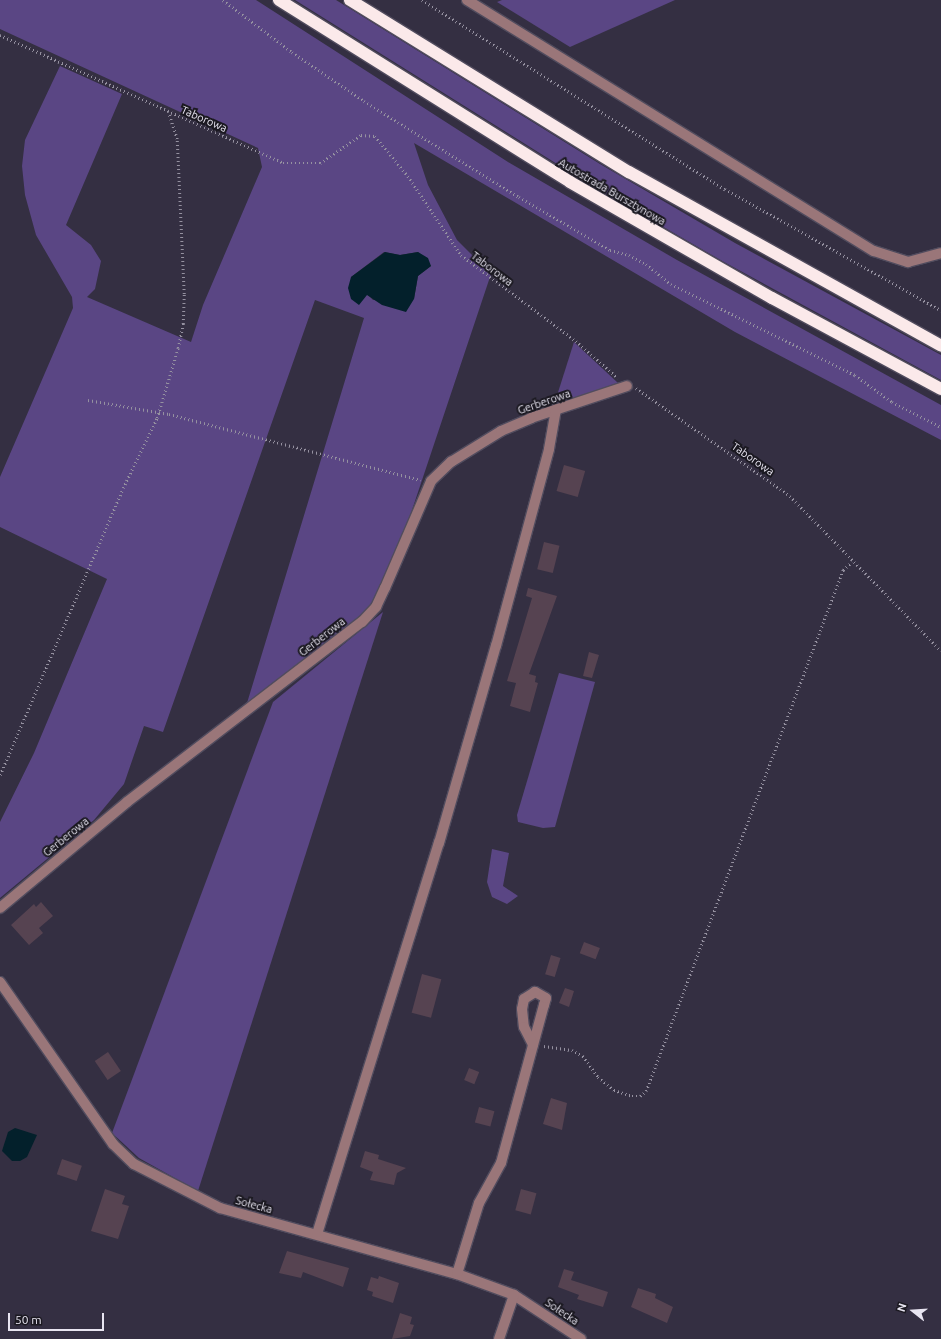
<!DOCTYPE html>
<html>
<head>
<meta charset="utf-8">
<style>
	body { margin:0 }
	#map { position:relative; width:941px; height:1339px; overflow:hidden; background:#342f42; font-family:Ubuntu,sans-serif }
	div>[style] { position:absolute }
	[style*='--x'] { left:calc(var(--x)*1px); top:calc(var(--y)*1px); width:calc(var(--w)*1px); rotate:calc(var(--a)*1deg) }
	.green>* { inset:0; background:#5a4684 }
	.water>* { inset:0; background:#03202b }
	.building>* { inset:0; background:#564351; transform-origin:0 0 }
	.path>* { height:2.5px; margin-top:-1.25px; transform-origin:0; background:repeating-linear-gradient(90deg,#9591a0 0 1px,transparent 0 4px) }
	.roads { filter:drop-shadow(1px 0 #514c5e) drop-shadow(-1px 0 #514c5e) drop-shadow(0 1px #514c5e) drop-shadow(0 -1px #514c5e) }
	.minor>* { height:10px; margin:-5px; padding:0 5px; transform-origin:5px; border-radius:5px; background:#9a7679 }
	.highway>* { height:12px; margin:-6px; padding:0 6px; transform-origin:6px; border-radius:6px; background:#fbe9ea }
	span { translate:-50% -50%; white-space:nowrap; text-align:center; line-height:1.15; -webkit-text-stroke:4px #1b1921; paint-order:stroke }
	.street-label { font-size:11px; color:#e8e5f1 }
	.north { position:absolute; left:893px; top:1291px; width:40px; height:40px; -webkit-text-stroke:3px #1b1921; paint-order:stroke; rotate:287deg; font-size:11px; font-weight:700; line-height:16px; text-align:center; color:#e8e5f1 }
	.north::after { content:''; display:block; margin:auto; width:14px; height:18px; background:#e8e5f1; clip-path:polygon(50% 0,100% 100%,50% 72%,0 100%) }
	.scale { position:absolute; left:8px; top:1313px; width:96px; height:18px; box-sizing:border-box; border:2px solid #e8e5f1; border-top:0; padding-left:5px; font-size:12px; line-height:14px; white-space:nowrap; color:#e8e5f1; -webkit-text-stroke:3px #1b1921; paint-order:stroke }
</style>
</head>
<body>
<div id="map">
	<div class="green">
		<div style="clip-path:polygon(evenodd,0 0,256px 0,508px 162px,677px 260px,941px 405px,941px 440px,735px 332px,414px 143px,428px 185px,457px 240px,491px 274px,406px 528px,372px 603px,358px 618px,247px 703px,364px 318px,315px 300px,163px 732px,144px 726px,124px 784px,94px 820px,0 898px,0 822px,34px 753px,107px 579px,0 527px,0 477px,73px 308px,72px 297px,36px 235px,25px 195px,22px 166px,25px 140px,60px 66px,122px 94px,66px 225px,91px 245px,101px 261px,95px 289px,87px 297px,191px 342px,203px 305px,262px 167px,258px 148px,0 29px,0 0,384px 252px,400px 255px,418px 252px,431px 266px,418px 276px,414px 299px,373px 300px,351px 277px,384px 252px)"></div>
		<div style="clip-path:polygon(295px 0,336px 0,600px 164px,735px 243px,941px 355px,941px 380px,724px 262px,589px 184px)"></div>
		<div style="clip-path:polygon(502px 0,675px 0,570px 47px,497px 2px)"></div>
		<div style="clip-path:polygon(574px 342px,618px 383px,554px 405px)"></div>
		<div style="clip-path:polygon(383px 612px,198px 1191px,139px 1158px,112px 1133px,273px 702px)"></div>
		<div style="clip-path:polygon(559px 673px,595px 682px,555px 827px,543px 828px,518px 822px,517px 815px)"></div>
		<div style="clip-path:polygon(492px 849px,509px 853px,503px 886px,518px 896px,507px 904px,492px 897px,487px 882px)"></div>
	</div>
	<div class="water">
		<div style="clip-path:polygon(385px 252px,400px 255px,418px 252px,428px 258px,431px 266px,418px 276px,414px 299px,406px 312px,382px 305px,367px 295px,359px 305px,351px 299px,348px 288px,351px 277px)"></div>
		<div style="clip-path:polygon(15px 1128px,37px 1135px,27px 1157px,20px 1161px,12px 1161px,2px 1151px,8px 1132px)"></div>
	</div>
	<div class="building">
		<div style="left:564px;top:465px;width:22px;height:27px;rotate:16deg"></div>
		<div style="left:544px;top:542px;width:16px;height:28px;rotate:14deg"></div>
		<div style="clip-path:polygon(528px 588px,557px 596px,529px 674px,536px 676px,535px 682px,538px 683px,530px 712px,510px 706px,516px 683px,507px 681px,532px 598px,526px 596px)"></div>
		<div style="clip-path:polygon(589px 652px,599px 655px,592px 678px,583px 676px)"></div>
		<div style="clip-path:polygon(41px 902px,53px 916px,39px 928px,43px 933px,29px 945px,11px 925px,34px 904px,36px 907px)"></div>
		<div style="left:584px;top:942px;width:17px;height:12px;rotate:21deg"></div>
		<div style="left:551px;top:955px;width:10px;height:20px;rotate:17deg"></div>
		<div style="left:422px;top:974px;width:20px;height:40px;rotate:15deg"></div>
		<div style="clip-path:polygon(565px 988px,574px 991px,569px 1007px,559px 1003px)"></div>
		<div style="left:108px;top:1052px;width:23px;height:16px;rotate:56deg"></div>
		<div style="left:469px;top:1068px;width:11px;height:13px;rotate:22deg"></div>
		<div style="clip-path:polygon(551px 1098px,567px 1103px,562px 1130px,543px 1124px)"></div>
		<div style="left:479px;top:1107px;width:16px;height:16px;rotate:15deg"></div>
		<div style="clip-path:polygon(365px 1151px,379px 1155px,378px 1159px,406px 1168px,397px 1173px,394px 1185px,370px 1180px,373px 1172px,360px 1167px)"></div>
		<div style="left:62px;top:1159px;width:21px;height:16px;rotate:19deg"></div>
		<div style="clip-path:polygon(105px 1189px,125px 1196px,122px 1204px,129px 1206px,118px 1239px,91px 1231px)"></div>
		<div style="left:521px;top:1189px;width:16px;height:22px;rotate:15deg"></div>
		<div style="clip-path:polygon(287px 1251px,349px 1268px,343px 1287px,303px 1272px,301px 1278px,279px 1273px)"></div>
		<div style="clip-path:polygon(564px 1269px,574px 1272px,571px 1280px,608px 1292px,603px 1307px,577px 1299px,579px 1295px,558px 1287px)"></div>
		<div style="clip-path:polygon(379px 1276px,399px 1283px,393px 1303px,372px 1296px,373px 1292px,367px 1290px,371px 1277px,378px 1279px)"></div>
		<div style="clip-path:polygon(638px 1288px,656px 1294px,655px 1298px,673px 1307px,667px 1323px,631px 1307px)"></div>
		<div style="clip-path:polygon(400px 1313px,412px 1317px,410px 1324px,414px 1325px,410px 1336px,392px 1339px)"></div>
	</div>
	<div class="path">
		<div style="--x:223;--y:0;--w:86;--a:37"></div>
		<div style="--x:292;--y:52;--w:87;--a:34.2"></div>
		<div style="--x:364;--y:101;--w:182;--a:31.8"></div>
		<div style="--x:519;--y:197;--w:105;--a:30.2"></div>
		<div style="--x:610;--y:250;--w:20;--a:15"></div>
		<div style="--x:629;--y:255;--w:19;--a:28"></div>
		<div style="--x:646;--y:264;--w:32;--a:39"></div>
		<div style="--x:671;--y:284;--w:205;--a:26.3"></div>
		<div style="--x:855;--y:375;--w:46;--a:36.1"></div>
		<div style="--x:892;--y:402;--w:55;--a:27"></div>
		<div style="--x:422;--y:0;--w:357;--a:32"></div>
		<div style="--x:725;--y:189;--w:248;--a:29.3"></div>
		<div style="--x:0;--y:35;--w:311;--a:24.3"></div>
		<div style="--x:283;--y:163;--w:37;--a:0"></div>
		<div style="--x:320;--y:163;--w:50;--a:-34.3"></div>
		<div style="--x:361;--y:135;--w:14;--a:4"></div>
		<div style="--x:375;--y:136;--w:52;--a:50.5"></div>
		<div style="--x:408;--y:176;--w:95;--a:56.1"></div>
		<div style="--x:461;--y:255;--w:144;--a:36.8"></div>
		<div style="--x:576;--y:341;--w:56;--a:41.4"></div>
		<div style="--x:636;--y:388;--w:188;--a:35"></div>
		<div style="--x:790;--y:496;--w:216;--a:45.7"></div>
		<div style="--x:88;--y:400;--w:82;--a:9.8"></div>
		<div style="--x:169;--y:414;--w:260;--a:14.7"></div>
		<div style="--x:0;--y:775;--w:312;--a:-66.8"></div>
		<div style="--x:123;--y:488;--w:78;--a:-64.1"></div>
		<div style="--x:157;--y:418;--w:73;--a:-73.3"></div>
		<div style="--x:178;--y:348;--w:25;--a:-78"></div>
		<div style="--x:183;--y:324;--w:30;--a:-88"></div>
		<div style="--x:184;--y:294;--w:155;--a:-92.6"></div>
		<div style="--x:177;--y:139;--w:28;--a:-108"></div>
		<div style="--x:544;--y:1046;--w:28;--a:8"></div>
		<div style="--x:572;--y:1050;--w:13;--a:29"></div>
		<div style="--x:583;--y:1056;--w:26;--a:54"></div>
		<div style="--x:598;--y:1077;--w:21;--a:39"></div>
		<div style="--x:614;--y:1090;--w:19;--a:18"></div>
		<div style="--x:632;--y:1096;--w:8;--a:0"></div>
		<div style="--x:640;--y:1096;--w:8;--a:-40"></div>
		<div style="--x:646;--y:1091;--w:557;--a:-69.29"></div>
		<div style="--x:843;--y:570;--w:12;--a:-42"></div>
	</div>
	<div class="roads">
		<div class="minor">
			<div style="--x:467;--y:0;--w:478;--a:31.7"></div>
			<div style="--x:874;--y:251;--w:36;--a:18"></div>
			<div style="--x:908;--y:262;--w:34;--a:-15"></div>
			<div style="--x:0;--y:908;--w:165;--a:-39.8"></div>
			<div style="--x:127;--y:802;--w:296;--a:-37.5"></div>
			<div style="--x:362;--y:622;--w:21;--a:-47"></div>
			<div style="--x:376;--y:607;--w:21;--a:-65"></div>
			<div style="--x:385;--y:588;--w:116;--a:-66.7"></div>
			<div style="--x:431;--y:481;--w:28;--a:-44"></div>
			<div style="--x:451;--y:462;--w:59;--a:-31.8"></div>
			<div style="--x:501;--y:431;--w:33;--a:-23"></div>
			<div style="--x:531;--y:418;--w:101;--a:-18.4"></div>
			<div style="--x:0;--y:982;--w:198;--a:55.1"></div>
			<div style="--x:113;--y:1144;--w:29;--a:44"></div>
			<div style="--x:134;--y:1164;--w:97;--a:27.1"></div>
			<div style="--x:220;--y:1208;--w:246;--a:15.6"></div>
			<div style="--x:457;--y:1274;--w:61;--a:20.2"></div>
			<div style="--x:514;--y:1295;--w:80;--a:33.3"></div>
			<div style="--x:317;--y:1234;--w:410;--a:-72.7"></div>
			<div style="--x:439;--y:843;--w:205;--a:-73.9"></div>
			<div style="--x:496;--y:646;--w:204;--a:-74.9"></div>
			<div style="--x:549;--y:449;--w:40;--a:-80"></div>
			<div style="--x:457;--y:1274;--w:74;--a:-72.8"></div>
			<div style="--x:479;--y:1203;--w:46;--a:-61.2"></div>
			<div style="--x:501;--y:1163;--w:164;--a:-74.8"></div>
			<div style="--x:544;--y:1005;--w:7;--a:-74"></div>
			<div style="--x:546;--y:998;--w:13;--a:-151"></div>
			<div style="--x:535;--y:992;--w:13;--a:148"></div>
			<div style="--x:524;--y:999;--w:10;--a:101"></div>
			<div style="--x:522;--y:1009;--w:18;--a:84"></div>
			<div style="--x:524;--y:1027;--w:20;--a:63"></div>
			<div style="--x:499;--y:1339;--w:46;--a:-71.2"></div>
		</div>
		<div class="highway">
			<div style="--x:279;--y:0;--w:343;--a:32"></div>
			<div style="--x:570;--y:182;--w:233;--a:29.9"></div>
			<div style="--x:772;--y:298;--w:192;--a:28.3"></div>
			<div style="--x:350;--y:0;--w:328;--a:31.7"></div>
			<div style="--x:629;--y:172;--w:357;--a:29.1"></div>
		</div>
	</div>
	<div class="street-label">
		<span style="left:204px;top:119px;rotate:24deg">Taborowa</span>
		<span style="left:612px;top:192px;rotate:30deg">Autostrada Bursztynowa</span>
		<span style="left:492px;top:269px;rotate:37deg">Taborowa</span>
		<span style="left:544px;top:402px;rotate:-19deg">Gerberowa</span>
		<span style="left:753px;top:459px;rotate:35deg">Taborowa</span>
		<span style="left:322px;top:637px;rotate:-38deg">Gerberowa</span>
		<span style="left:66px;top:837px;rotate:-39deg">Gerberowa</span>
		<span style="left:254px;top:1205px;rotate:15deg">Sołecka</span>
		<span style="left:562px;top:1312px;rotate:34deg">Sołecka</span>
	</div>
	<div class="north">N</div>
	<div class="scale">50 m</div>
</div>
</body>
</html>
